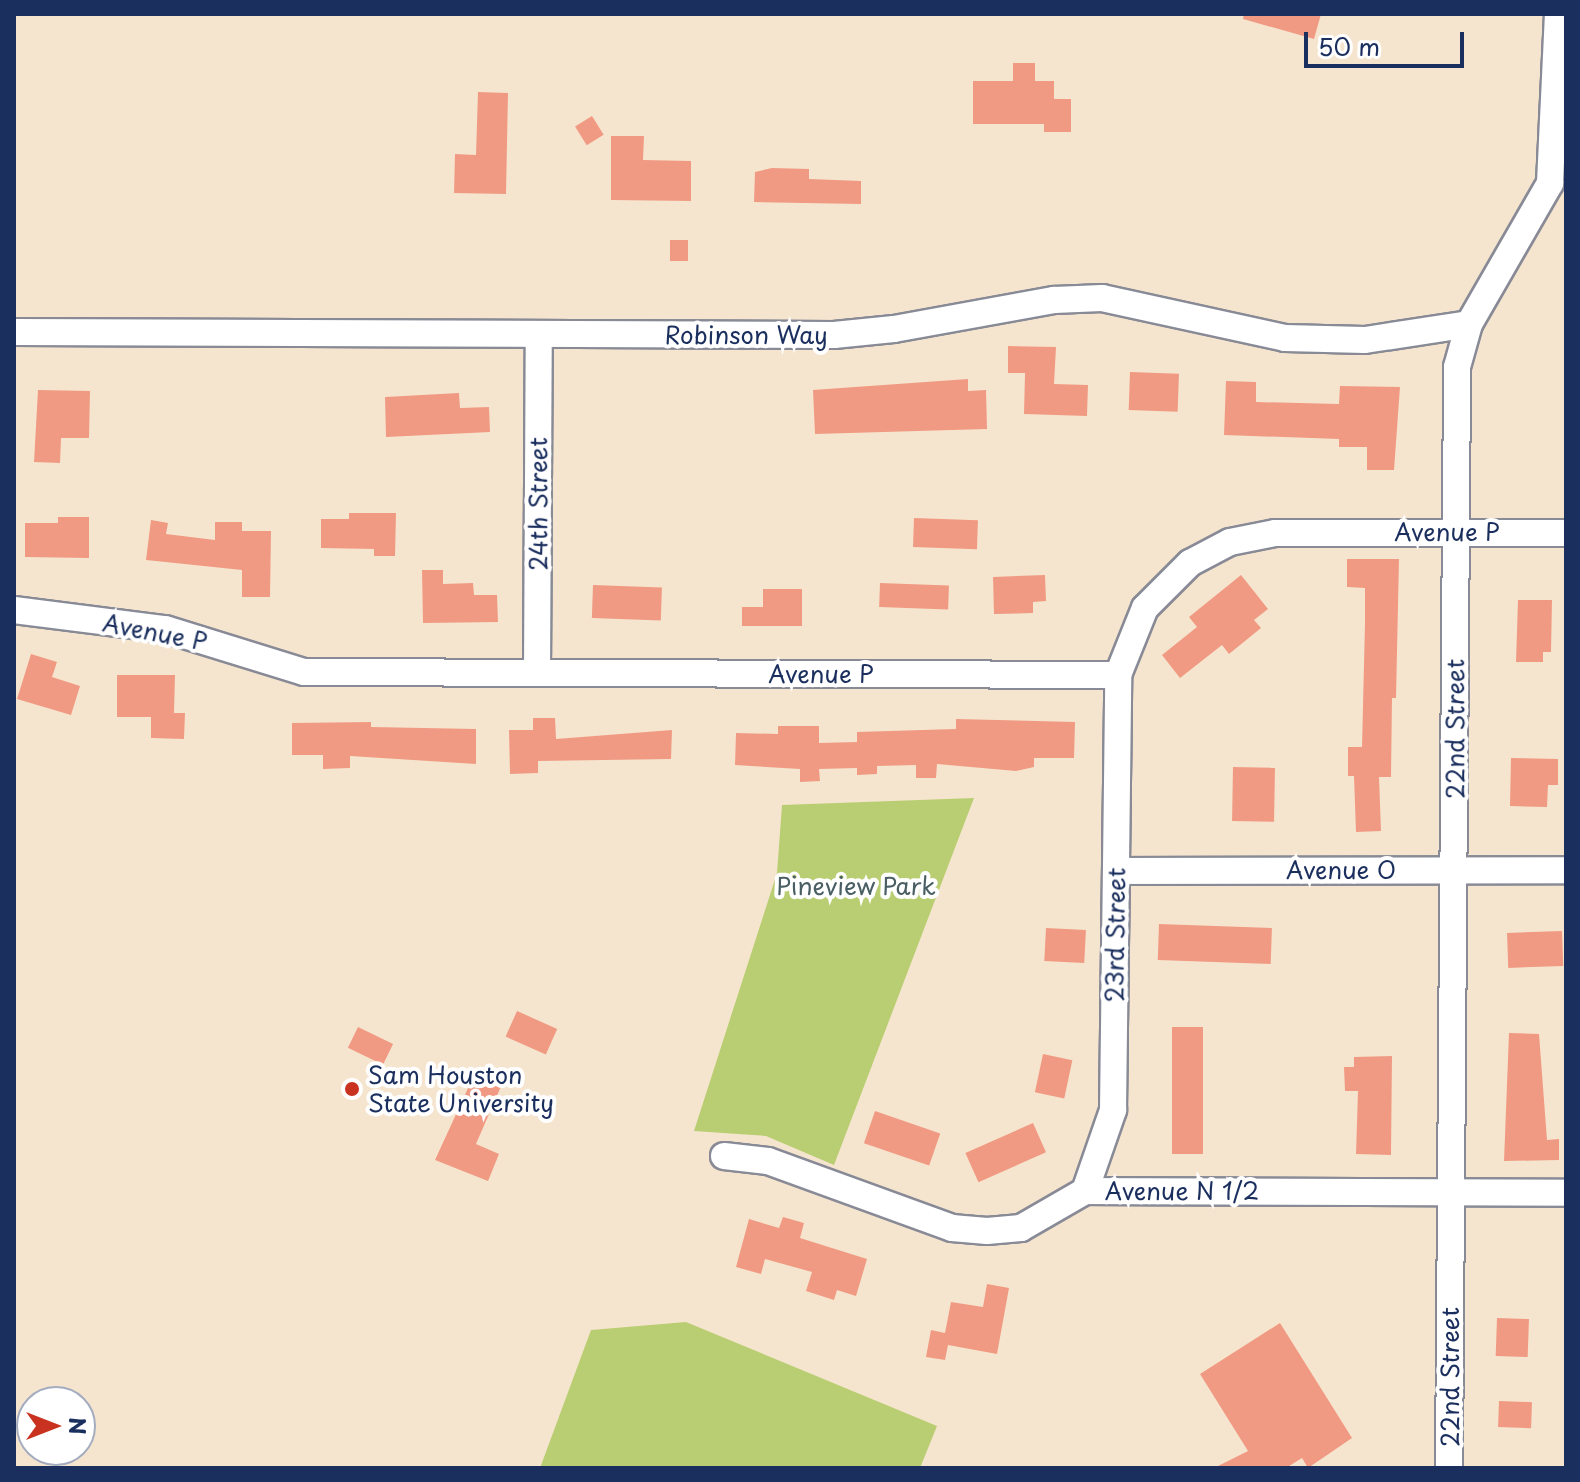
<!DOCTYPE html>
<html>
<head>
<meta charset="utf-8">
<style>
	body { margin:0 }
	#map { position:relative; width:1580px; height:1482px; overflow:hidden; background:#f6e5ce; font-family:"Playpen Sans",sans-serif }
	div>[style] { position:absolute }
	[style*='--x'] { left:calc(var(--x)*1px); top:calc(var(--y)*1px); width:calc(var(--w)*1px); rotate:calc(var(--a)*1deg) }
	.green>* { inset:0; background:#b9ce72 }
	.building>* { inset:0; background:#f19a83; transform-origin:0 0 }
	.roads { filter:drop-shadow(2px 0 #888a96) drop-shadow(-2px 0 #888a96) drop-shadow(0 2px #888a96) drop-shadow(0 -2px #888a96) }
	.minor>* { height:26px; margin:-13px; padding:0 13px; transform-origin:13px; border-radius:13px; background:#fff }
	.dots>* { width:22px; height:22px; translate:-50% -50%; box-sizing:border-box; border:4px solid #fff; border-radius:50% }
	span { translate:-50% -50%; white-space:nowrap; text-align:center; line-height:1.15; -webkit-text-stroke:8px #fff; paint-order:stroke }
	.street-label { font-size:24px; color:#1b2f5e }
	.park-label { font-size:24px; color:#4a5f64 }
	.poi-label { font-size:24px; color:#1b2f5e }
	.left { translate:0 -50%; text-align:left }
	.frame { position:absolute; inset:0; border:16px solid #1b2f5e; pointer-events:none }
	.north { position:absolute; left:16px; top:1386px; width:80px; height:80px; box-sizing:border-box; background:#fff; border:2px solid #a4acbf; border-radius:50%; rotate:90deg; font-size:22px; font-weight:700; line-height:32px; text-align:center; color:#1b2f5e }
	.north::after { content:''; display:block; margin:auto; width:28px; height:36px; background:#c8321e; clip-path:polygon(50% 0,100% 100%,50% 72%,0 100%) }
	.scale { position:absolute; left:1304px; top:32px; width:160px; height:36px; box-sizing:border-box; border:4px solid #1b2f5e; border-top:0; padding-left:10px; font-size:24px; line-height:28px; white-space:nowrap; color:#1b2f5e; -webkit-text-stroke:6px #fff; paint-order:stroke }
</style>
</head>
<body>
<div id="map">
	<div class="green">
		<div style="clip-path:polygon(974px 798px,834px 1165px,766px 1136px,694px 1131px,777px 873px,782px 805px)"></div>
		<div style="clip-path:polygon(686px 1322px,937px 1426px,920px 1468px,540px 1468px,591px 1330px)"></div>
	</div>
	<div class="building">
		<div style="clip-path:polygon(1244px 14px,1321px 14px,1314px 39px,1243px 19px)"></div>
		<div style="clip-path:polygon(1013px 63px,1035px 63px,1035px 81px,1054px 81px,1054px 99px,1071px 99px,1071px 132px,1044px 132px,1044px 124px,973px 124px,973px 81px,1013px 81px)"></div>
		<div style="clip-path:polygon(478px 92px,508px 93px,506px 194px,454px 193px,455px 154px,476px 155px)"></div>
		<div style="left:592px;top:116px;width:22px;height:20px;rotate:58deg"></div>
		<div style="clip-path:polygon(611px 136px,644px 136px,643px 160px,691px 161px,691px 201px,611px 200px)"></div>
		<div style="clip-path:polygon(772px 168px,809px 169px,809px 179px,861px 181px,861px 204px,754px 202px,755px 172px)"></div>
		<div style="left:688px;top:240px;width:21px;height:18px;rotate:90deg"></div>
		<div style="clip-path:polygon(1008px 346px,1056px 347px,1054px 384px,1088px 385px,1087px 416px,1024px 414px,1025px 373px,1008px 373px)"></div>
		<div style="left:1130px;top:372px;width:49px;height:38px;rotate:2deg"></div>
		<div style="clip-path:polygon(968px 379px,968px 391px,986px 390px,987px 429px,815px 434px,813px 390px)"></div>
		<div style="clip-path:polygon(1226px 381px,1256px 382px,1256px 402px,1339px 404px,1340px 386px,1400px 387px,1394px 470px,1367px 470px,1367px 447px,1339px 447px,1339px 439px,1224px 435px)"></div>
		<div style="clip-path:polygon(38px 390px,90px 391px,89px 438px,61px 438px,60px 463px,34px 462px)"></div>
		<div style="clip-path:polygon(459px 393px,460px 408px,489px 407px,490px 432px,386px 437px,385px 397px)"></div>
		<div style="clip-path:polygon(349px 513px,396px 513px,395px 556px,374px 556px,374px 549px,321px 548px,321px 519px,349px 519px)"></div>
		<div style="clip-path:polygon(58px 517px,89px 517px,89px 558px,25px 557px,25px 523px,58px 523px)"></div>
		<div style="left:914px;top:518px;width:64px;height:29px;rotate:2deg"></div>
		<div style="clip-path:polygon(151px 520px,168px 523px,166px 534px,215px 540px,215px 522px,242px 522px,242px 531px,271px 531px,270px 597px,242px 597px,242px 570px,146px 560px)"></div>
		<div style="clip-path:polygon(1347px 559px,1399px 559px,1396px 698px,1392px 698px,1391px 777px,1379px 777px,1381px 831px,1356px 832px,1354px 776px,1348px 776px,1348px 747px,1362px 747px,1365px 623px,1365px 588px,1347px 587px)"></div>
		<div style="clip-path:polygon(422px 570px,443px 570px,443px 584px,473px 583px,474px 595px,497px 595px,498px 622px,423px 623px)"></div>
		<div style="clip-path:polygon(1045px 575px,1046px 601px,1033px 602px,1033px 613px,994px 614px,993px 577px)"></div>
		<div style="clip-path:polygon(1241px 575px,1268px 609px,1254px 620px,1261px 628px,1229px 654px,1222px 645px,1180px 678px,1162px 655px,1197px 627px,1189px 617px)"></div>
		<div style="left:880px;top:583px;width:69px;height:24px;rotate:2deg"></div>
		<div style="left:593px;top:585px;width:69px;height:33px;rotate:2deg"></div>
		<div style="clip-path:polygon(763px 589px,802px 589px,802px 626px,742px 626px,742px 607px,763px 607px)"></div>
		<div style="clip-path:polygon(1518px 600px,1552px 600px,1551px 652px,1543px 652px,1543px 662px,1516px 662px)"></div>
		<div style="clip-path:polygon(31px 654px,57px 662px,52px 677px,80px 686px,71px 715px,17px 699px)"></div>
		<div style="clip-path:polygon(117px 675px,175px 675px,174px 713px,185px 713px,184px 739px,151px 738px,151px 717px,117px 717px)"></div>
		<div style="clip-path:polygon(533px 718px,555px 718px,556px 739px,672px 730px,671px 759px,538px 761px,538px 773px,510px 774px,509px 730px,533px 730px)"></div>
		<div style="clip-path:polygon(956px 719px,1075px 722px,1074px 758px,1034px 758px,1034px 767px,1016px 771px,937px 764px,936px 778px,916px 778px,916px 765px,877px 766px,877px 774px,857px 775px,857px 768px,819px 769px,820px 781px,800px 782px,800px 769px,735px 765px,736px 733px,778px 734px,778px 726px,819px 726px,819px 743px,857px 742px,857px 732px,956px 729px)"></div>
		<div style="clip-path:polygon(371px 722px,371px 727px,476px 729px,476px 764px,350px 756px,350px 768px,323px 769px,323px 755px,292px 755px,292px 723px)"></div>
		<div style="clip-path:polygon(1511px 758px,1558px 759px,1558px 785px,1548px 785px,1547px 807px,1510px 806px)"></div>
		<div style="left:1233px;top:767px;width:42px;height:54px;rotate:1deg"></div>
		<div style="left:1159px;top:924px;width:113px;height:36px;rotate:2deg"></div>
		<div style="left:1046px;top:928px;width:40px;height:33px;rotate:3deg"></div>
		<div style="left:1562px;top:931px;width:35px;height:55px;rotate:88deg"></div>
		<div style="left:517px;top:1011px;width:44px;height:28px;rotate:24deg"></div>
		<div style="left:358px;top:1027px;width:39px;height:23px;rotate:26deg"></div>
		<div style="left:1172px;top:1027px;width:31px;height:127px"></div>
		<div style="clip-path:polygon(1509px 1033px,1539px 1034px,1547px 1140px,1559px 1139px,1559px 1160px,1504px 1161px)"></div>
		<div style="left:1043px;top:1054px;width:30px;height:39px;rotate:12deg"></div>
		<div style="clip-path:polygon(1392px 1056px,1391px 1155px,1356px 1154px,1358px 1091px,1345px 1091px,1344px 1067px,1354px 1067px,1354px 1057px)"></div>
		<div style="clip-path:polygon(475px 1073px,502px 1084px,476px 1144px,499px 1154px,488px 1181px,435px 1160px)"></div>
		<div style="left:875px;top:1111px;width:69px;height:34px;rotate:19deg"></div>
		<div style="left:1033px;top:1123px;width:32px;height:74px;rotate:66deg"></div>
		<div style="clip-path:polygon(783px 1217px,804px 1223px,800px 1238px,867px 1259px,856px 1296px,837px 1290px,834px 1300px,806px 1291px,812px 1272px,765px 1259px,761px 1274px,736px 1267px,749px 1219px,779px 1228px)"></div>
		<div style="clip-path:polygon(987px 1284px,1009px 1288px,997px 1354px,948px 1345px,945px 1360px,926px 1357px,931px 1330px,945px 1333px,951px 1302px,983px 1307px)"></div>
		<div style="left:1497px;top:1318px;width:32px;height:38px;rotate:2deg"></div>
		<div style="clip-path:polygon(1280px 1323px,1352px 1438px,1308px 1468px,1302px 1458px,1286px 1468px,1214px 1468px,1248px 1451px,1200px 1374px)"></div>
		<div style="left:1499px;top:1401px;width:33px;height:26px;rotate:2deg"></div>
	</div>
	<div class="roads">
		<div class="minor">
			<div style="--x:14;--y:332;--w:820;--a:0.21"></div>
			<div style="--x:834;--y:335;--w:60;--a:-5.7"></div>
			<div style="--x:894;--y:329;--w:163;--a:-10.3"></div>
			<div style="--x:1054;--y:300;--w:48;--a:-2.4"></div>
			<div style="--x:1102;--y:298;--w:187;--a:12.3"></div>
			<div style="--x:1285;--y:338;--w:80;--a:1.4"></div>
			<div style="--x:1365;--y:340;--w:105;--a:-8.7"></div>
			<div style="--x:14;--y:610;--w:152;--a:7.2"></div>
			<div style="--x:165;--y:629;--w:145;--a:17.2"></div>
			<div style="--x:304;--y:672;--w:814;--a:0.21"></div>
			<div style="--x:537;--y:673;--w:337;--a:-89.7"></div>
			<div style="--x:1116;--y:871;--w:450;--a:-0.1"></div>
			<div style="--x:724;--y:1156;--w:44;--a:6.5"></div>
			<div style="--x:768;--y:1161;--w:196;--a:20"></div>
			<div style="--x:952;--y:1228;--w:35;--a:5"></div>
			<div style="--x:987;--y:1231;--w:34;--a:-5"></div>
			<div style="--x:1021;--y:1228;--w:74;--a:-30"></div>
			<div style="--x:1085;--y:1191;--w:481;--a:0.2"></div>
			<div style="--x:1085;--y:1191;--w:86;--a:-70.9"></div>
			<div style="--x:1113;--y:1110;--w:435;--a:-89.3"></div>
			<div style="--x:1118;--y:675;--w:72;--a:-68.1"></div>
			<div style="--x:1145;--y:608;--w:64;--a:-45"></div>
			<div style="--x:1190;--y:563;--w:45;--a:-27.7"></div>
			<div style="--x:1230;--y:542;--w:46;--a:-11.3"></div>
			<div style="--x:1275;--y:533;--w:291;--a:0"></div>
			<div style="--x:1449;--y:1468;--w:1101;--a:-89.58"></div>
			<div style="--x:1457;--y:367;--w:45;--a:-74.4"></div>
			<div style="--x:1469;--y:324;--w:163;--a:-60.1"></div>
			<div style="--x:1550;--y:183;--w:169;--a:-87.3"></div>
		</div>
	</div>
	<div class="dots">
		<div style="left:352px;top:1089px;background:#c8321e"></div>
	</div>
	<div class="street-label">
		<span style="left:746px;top:335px">Robinson Way</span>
		<span style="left:538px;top:504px;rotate:-90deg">24th Street</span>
		<span style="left:1447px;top:532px">Avenue P</span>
		<span style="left:155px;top:632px;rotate:11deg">Avenue P</span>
		<span style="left:821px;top:674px">Avenue P</span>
		<span style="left:1455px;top:729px;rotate:-90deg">22nd Street</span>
		<span style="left:1341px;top:870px">Avenue O</span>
		<span style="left:1115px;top:935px;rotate:-89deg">23rd Street</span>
		<span style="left:1182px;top:1191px">Avenue N 1/2</span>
		<span style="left:1450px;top:1377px;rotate:-90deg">22nd Street</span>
	</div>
	<div class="park-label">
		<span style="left:856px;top:886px">Pineview Park</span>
	</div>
	<div class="poi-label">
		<span class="left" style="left:368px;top:1089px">Sam Houston<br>State University</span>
	</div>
	<div class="frame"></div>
	<div class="north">N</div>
	<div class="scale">50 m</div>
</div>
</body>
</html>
